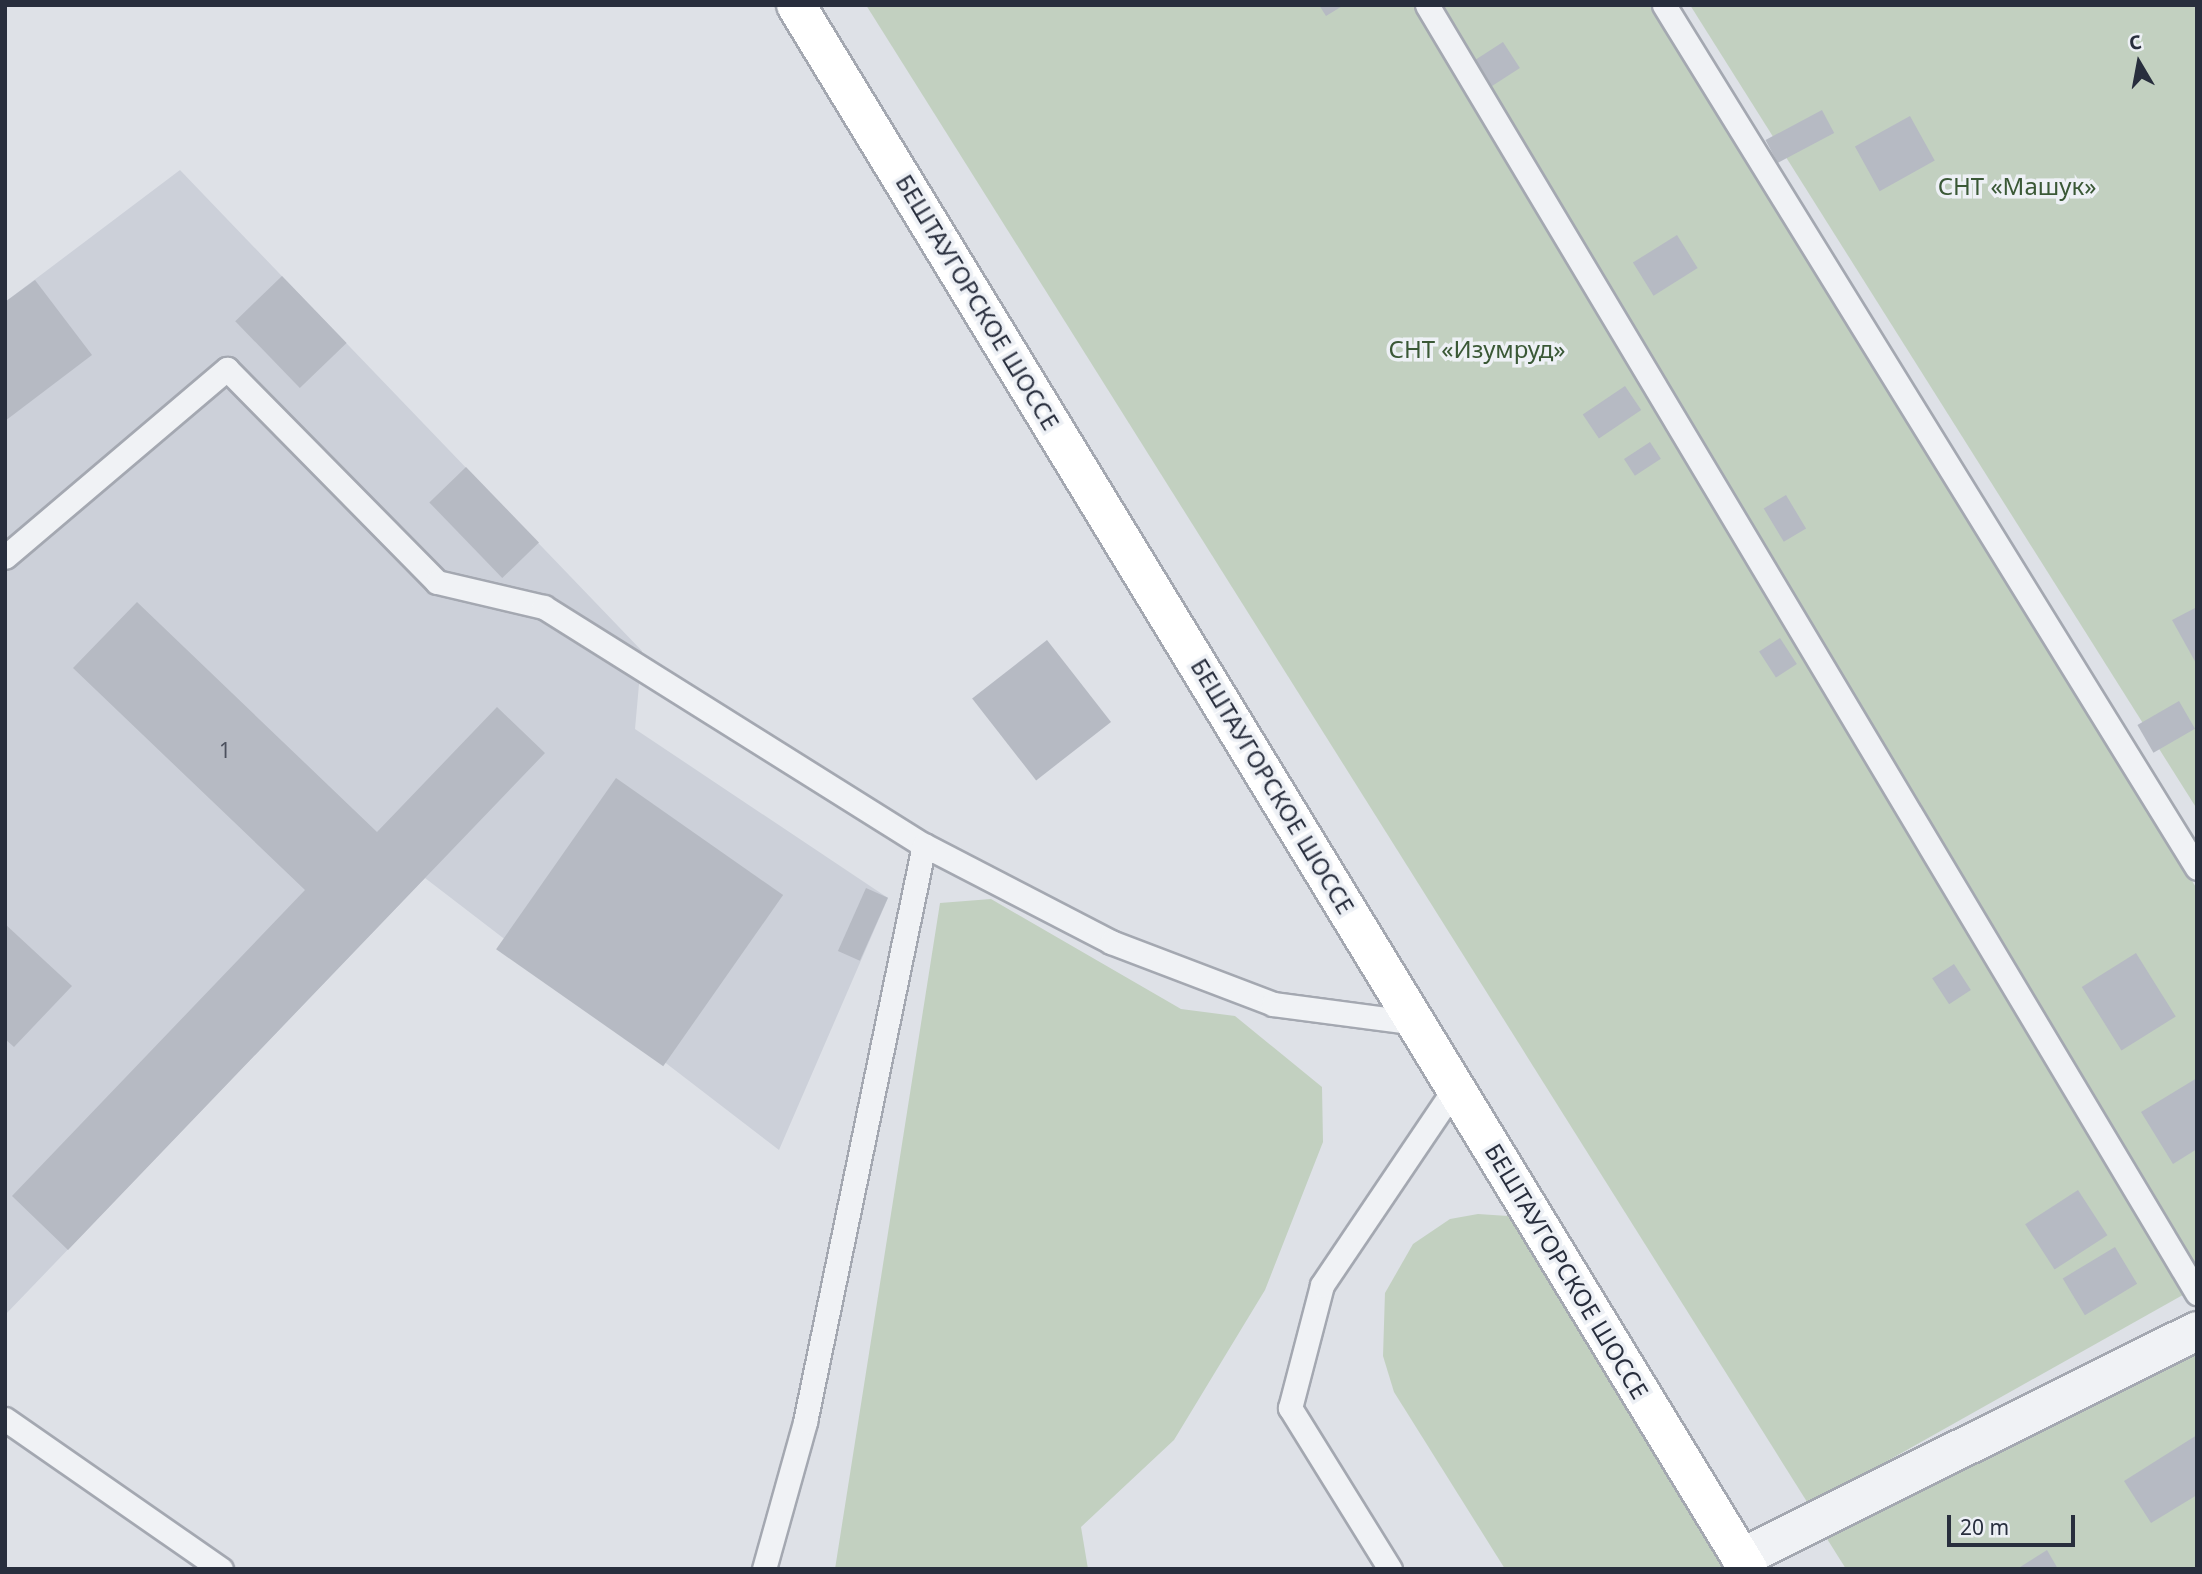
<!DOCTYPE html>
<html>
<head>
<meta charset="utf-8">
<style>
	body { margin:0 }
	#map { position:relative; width:2202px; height:1574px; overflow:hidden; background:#dee1e7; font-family:"Noto Sans",sans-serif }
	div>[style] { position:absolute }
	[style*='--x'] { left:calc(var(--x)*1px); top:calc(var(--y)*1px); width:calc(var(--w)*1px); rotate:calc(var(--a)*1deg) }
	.built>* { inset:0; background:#ccd0d9 }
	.green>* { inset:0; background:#c2d0c0 }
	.building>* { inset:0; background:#b6bac3; transform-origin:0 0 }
	.roads { filter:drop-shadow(2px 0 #a4a8b1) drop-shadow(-2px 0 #a4a8b1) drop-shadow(0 2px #a4a8b1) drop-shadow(0 -2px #a4a8b1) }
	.lane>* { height:23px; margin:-11.5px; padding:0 11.5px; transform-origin:11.5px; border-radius:11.5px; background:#f0f2f5 }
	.street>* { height:38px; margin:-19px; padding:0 19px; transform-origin:19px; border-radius:19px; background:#f0f2f5 }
	.secondary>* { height:38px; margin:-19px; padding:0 19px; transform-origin:19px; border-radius:19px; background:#fff }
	span { translate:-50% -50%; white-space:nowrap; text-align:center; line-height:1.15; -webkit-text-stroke:7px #edf0f5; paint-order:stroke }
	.number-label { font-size:21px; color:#4c515e }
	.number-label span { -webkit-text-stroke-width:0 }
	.park-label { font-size:24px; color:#3a5836 }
	.street-label { font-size:24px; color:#282e3d }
	.frame { position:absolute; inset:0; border:7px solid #282e3d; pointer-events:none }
	.north { position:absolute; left:2104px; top:28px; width:70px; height:70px; -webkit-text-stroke:5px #edf0f5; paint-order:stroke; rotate:350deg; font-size:19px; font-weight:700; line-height:28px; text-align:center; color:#282e3d }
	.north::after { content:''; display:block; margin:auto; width:24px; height:32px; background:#282e3d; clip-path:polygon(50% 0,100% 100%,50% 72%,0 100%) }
	.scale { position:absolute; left:1947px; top:1515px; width:128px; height:32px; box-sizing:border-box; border:4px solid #282e3d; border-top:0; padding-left:9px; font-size:21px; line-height:24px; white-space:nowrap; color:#282e3d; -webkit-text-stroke:5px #edf0f5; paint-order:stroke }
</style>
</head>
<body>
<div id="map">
	<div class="built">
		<div style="clip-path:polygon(180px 170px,642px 651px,635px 729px,888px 898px,779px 1150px,425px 878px,5px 1315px,5px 302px)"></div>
	</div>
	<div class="green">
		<div style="clip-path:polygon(866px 5px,1660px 5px,2197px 889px,2197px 1287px,1809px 1505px)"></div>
		<div style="clip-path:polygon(1690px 5px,2197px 5px,2197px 809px)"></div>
		<div style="clip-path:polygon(991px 899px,1181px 1009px,1235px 1016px,1322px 1087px,1323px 1142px,1265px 1290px,1174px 1440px,1081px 1527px,1088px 1569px,835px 1569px,940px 903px)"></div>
		<div style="clip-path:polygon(1478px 1214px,1508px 1216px,1527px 1230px,1742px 1569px,1505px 1569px,1394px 1392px,1383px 1356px,1385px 1293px,1413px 1244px,1450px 1219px)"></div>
		<div style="clip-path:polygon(2197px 1335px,2197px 1569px,1846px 1569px,1824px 1534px)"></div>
	</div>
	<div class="building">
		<div style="clip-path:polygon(1319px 5px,1344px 5px,1326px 16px)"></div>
		<div style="left:1503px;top:42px;width:31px;height:36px;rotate:57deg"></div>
		<div style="left:1822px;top:110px;width:26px;height:64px;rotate:62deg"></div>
		<div style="left:1910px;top:116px;width:51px;height:63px;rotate:61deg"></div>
		<div style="left:1677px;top:235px;width:39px;height:52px;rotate:58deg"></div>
		<div style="left:282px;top:276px;width:93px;height:65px;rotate:46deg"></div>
		<div style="clip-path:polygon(35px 280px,92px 355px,5px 421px,5px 302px)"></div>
		<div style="left:1625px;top:386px;width:29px;height:51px;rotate:56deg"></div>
		<div style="left:1650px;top:442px;width:20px;height:31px;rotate:57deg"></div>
		<div style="left:466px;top:467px;width:105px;height:51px;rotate:46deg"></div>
		<div style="left:1786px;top:495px;width:39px;height:26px;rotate:59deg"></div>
		<div style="clip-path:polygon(137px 602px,377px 832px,497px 707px,545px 753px,68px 1250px,12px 1196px,305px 890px,73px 668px)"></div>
		<div style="clip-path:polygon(2197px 607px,2197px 665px,2172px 620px)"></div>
		<div style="left:1780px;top:638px;width:31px;height:25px;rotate:57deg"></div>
		<div style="left:1047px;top:640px;width:104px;height:95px;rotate:52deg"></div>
		<div style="left:2179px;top:701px;width:32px;height:48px;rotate:60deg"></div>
		<div style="left:616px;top:778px;width:204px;height:209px;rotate:35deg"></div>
		<div style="left:866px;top:888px;width:24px;height:69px;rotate:24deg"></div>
		<div style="clip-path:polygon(5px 924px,72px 986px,14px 1047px,5px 1039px)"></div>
		<div style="left:2136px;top:953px;width:75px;height:64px;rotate:58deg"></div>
		<div style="left:1954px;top:964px;width:31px;height:26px;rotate:57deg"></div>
		<div style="clip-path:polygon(2197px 1078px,2197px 1149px,2173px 1164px,2141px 1112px)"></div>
		<div style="left:2078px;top:1190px;width:54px;height:63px;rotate:57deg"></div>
		<div style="left:2115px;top:1247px;width:43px;height:61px;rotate:59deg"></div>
		<div style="clip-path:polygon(2197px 1435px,2197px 1495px,2151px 1523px,2124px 1481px)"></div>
		<div style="clip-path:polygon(2047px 1550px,2058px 1569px,2017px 1569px)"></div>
	</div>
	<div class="roads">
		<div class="lane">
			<div style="--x:1427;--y:5;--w:1501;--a:59.13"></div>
			<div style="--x:1664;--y:5;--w:1014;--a:58.3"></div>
			<div style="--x:5;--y:557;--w:291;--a:-40.3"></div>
			<div style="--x:227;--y:369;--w:299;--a:45.4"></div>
			<div style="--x:437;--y:582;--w:110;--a:13.2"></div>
			<div style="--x:544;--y:607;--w:448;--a:32.1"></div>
			<div style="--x:924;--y:845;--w:211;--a:27.4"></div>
			<div style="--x:1111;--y:942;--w:173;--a:20.9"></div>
			<div style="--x:1273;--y:1004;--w:146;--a:7.5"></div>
			<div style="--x:5;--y:1419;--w:263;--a:34.8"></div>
			<div style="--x:764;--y:1569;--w:153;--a:-74.4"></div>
			<div style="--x:805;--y:1422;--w:589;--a:-78.35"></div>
			<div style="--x:1390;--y:1569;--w:190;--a:-121.8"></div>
			<div style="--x:1290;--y:1408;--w:127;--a:-75.4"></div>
			<div style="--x:1322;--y:1285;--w:240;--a:-56"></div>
		</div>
		<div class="street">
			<div style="--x:1741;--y:1558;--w:509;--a:-26.46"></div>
		</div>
		<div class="secondary">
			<div style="--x:796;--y:5;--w:1831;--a:58.67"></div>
		</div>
	</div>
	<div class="number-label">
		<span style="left:225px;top:750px">1</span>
	</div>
	<div class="park-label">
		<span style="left:2017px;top:186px">СНТ «Машук»</span>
		<span style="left:1477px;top:349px">СНТ «Изумруд»</span>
	</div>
	<div class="street-label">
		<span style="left:978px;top:302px;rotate:59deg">БЕШТАУГОРСКОЕ ШОССЕ</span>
		<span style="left:1273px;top:786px;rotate:59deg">БЕШТАУГОРСКОЕ ШОССЕ</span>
		<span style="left:1567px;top:1271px;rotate:59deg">БЕШТАУГОРСКОЕ ШОССЕ</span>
	</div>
	<div class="frame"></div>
	<div class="north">С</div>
	<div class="scale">20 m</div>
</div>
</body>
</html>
